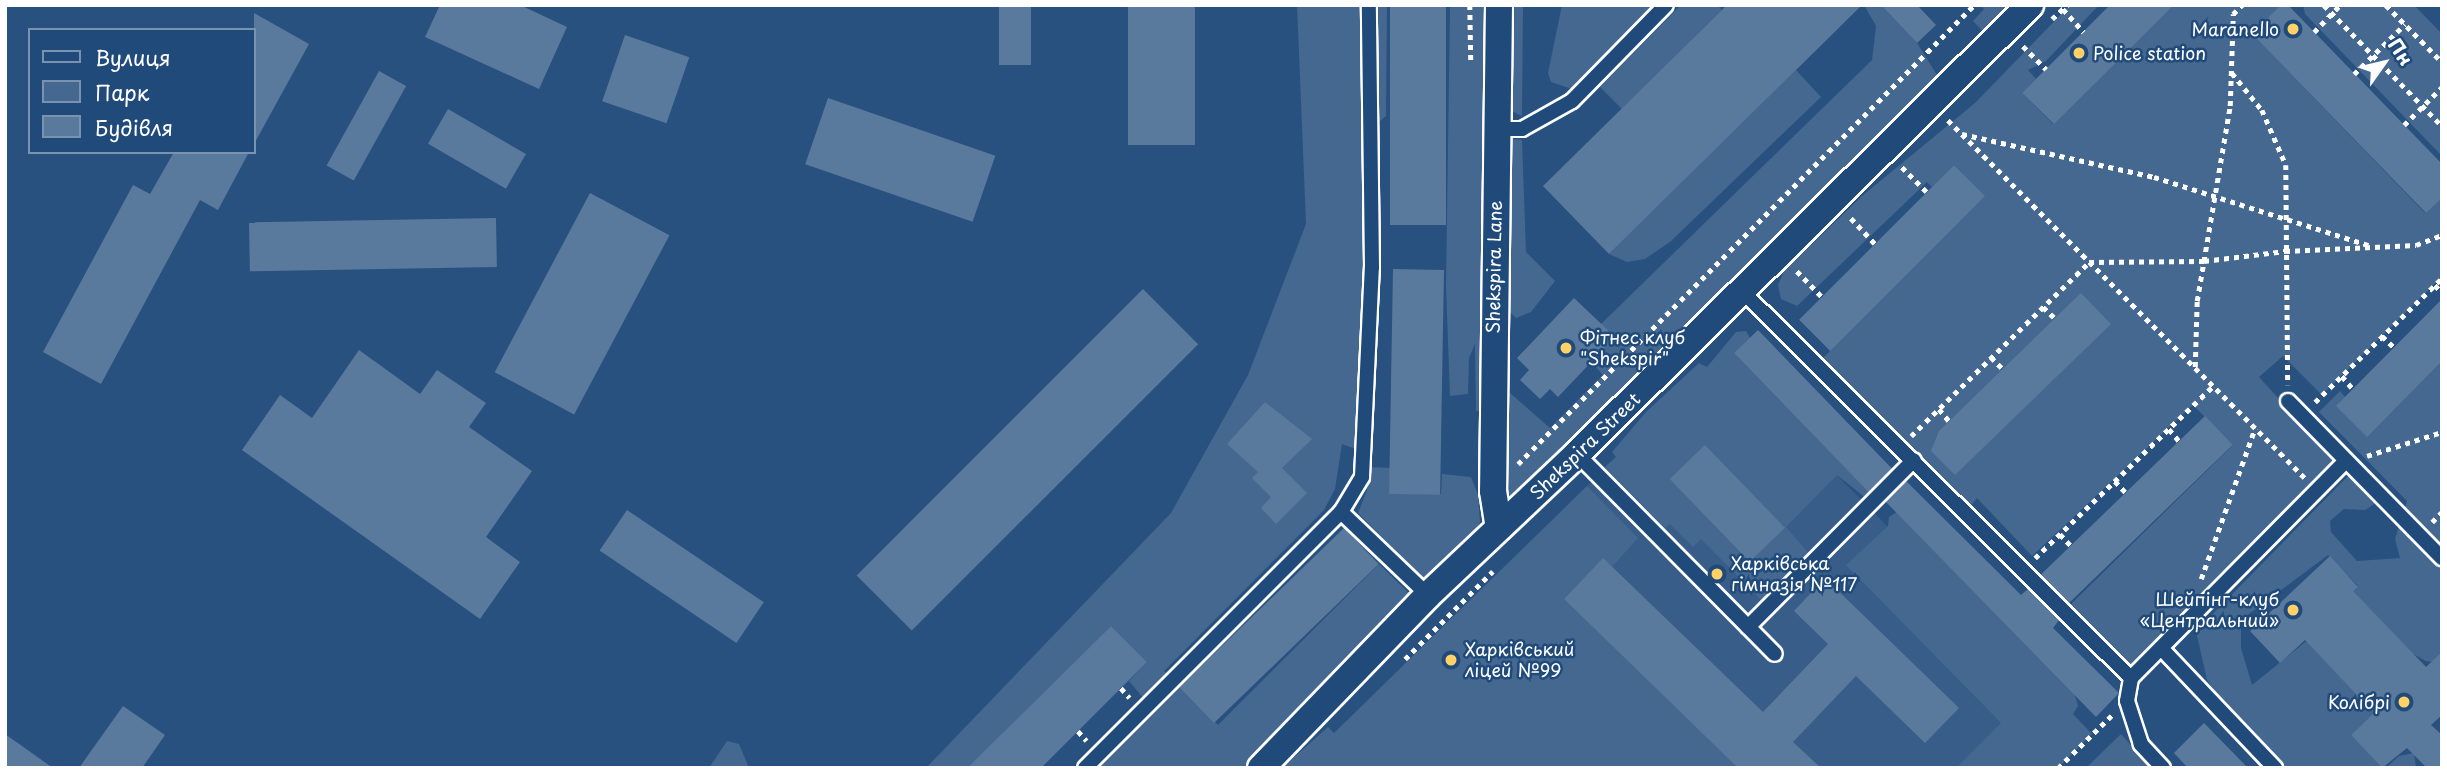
<!DOCTYPE html>
<html>
<head>
<meta charset="utf-8">
<style>
	body { margin:0 }
	#map { position:relative; width:2447px; height:773px; overflow:hidden; background:#28517f; font-family:"Playpen Sans",sans-serif }
	div>[style] { position:absolute }
	[style*='--x'] { left:calc(var(--x)*1px); top:calc(var(--y)*1px); width:calc(var(--w)*1px); rotate:calc(var(--a)*1deg) }
	.built>* { inset:0; background:#375d88 }
	.green>* { inset:0; background:#446890 }
	.building>* { inset:0; background:#5a7a9d; transform-origin:0 0 }
	.path>* { height:4.5px; margin-top:-2.25px; transform-origin:0; background:repeating-linear-gradient(90deg,#fff 0 5px,transparent 0 10px) }
	.roads { filter:drop-shadow(2px 0 #fff) drop-shadow(-2px 0 #fff) drop-shadow(0 2px #fff) drop-shadow(0 -2px #fff) }
	.lane>* { height:14px; margin:-7px; padding:0 7px; transform-origin:7px; border-radius:7px; background:#1f4a7a }
	.street>* { height:26px; margin:-13px; padding:0 13px; transform-origin:13px; border-radius:13px; background:#1f4a7a }
	.dots>* { width:19px; height:19px; translate:-50% -50%; box-sizing:border-box; border:4px solid #1f4a7a; border-radius:50% }
	span { translate:-50% -50%; white-space:nowrap; text-align:center; line-height:1.15; -webkit-text-stroke:5px #1f4a7a; paint-order:stroke }
	.poi-label { font-size:18px; color:#fff }
	.right { translate:-100% -50%; text-align:right }
	.left { translate:0 -50%; text-align:left }
	.street-label { font-size:18px; color:#fff }
	.frame { position:absolute; inset:0; border:7px solid #fff; pointer-events:none }
	.legend { position:absolute; left:28px; top:28px; width:228px; height:126px; box-sizing:border-box; background:#1f4a7a; border:2px solid #7992af; margin:0; padding:9px 12px; list-style:none; font-size:21px; color:#fff }
	.legend li { display:flex; align-items:center; gap:14px; height:35px }
	.legend b { width:35px; border:2px solid #7992af }
	.north { position:absolute; left:2349px; top:28px; width:70px; height:70px; -webkit-text-stroke:5px #1f4a7a; paint-order:stroke; rotate:56deg; font-size:19px; font-weight:700; line-height:28px; text-align:center; color:#fff }
	.north::after { content:''; display:block; margin:auto; width:24px; height:32px; background:#fff; clip-path:polygon(50% 0,100% 100%,50% 72%,0 100%) }
</style>
</head>
<body>
<div id="map">
	<div class="built">
		<div style="clip-path:polygon(1719px 355px,2079px 721px,2033px 768px,1303px 768px)"></div>
	</div>
	<div class="green">
		<div style="clip-path:polygon(1297px 5px,1371px 5px,1361px 451px,1342px 444px,1335px 489px,1324px 510px,1164px 671px,1218px 725px,1379px 564px,1417px 601px,1254px 768px,1089px 768px,1150px 706px,1129px 681px,1147px 662px,1111px 626px,967px 768px,926px 768px,1171px 513px,1248px 375px,1306px 224px)"></div>
		<div style="clip-path:polygon(1375px 5px,1387px 5px,1386px 116px,1379px 122px,1374px 118px)"></div>
		<div style="clip-path:polygon(1450px 5px,1491px 5px,1485px 411px,1476px 411px,1475px 344px,1469px 358px,1468px 394px,1450px 396px,1446px 287px)"></div>
		<div style="clip-path:polygon(1505px 5px,1523px 5px,1522px 116px,1507px 109px)"></div>
		<div style="clip-path:polygon(1562px 5px,1654px 5px,1572px 89px,1551px 82px,1548px 73px)"></div>
		<div style="clip-path:polygon(1681px 5px,1717px 5px,1722px 10px,1622px 109px,1600px 87px)"></div>
		<div style="clip-path:polygon(1864px 5px,1881px 5px,1917px 43px,1942px 83px,1512px 497px,1500px 488px,1501px 385px,1550px 428px,1603px 375px,1591px 362px,1601px 324px,1872px 60px,1876px 26px)"></div>
		<div style="clip-path:polygon(1980px 5px,2020px 5px,1988px 37px,1973px 21px,1984px 9px)"></div>
		<div style="clip-path:polygon(2070px 5px,2099px 5px,2046px 61px,2028px 70px,2036px 79px,2022px 93px,2053px 124px,2174px 5px,2281px 5px,2254px 36px,2425px 213px,2442px 198px,2442px 277px,2322px 395px,2283px 356px,2259px 377px,2336px 462px,2131px 672px,2068px 607px,2233px 445px,2193px 405px,2032px 556px,1977px 498px,1969px 508px,1821px 360px,1985px 196px,1954px 165px,1932px 187px,1927px 182px,1797px 306px,1781px 299px,1778px 285px,1784px 271px,1862px 196px,1975px 103px)"></div>
		<div style="clip-path:polygon(2303px 5px,2414px 5px,2442px 34px,2442px 156px,2305px 14px)"></div>
		<div style="clip-path:polygon(1796px 70px,1821px 97px,1670px 242px,1645px 259px,1627px 262px,1609px 254px)"></div>
		<div style="clip-path:polygon(1515px 139px,1522px 140px,1526px 252px,1555px 281px,1531px 312px,1516px 318px,1508px 310px,1510px 140px)"></div>
		<div style="clip-path:polygon(1746px 331px,1756px 348px,1879px 469px,1883px 484px,1867px 499px,1837px 475px,1786px 527px,1811px 556px,1764px 603px,1701px 539px,1693px 547px,1670px 524px,1665px 528px,1605px 467px,1616px 457px,1612px 452px,1646px 412px,1699px 363px,1707px 367px,1736px 332px)"></div>
		<div style="clip-path:polygon(2442px 361px,2442px 664px,2426px 661px,2327px 608px,2358px 586px,2328px 555px,2241px 620px,2241px 648px,2252px 685px,2314px 635px,2385px 703px,2351px 735px,2382px 768px,2263px 768px,2225px 730px,2226px 708px,2207px 680px,2196px 631px,2347px 477px,2357px 478px,2376px 503px,2365px 510px,2344px 509px,2330px 521px,2331px 532px,2357px 561px,2400px 558px,2395px 539px,2407px 501px,2319px 412px,2340px 391px,2345px 397px)"></div>
		<div style="clip-path:polygon(1368px 467px,1391px 468px,1391px 494px,1441px 494px,1442px 474px,1471px 477px,1478px 495px,1480px 522px,1473px 540px,1425px 580px,1358px 513px,1367px 490px)"></div>
		<div style="clip-path:polygon(1587px 486px,1638px 538px,1612px 567px,1603px 559px,1564px 599px,1738px 768px,1282px 768px,1328px 727px,1334px 733px)"></div>
		<div style="clip-path:polygon(1897px 512px,2069px 675px,2078px 706px,2073px 714px,2092px 734px,2058px 768px,1956px 768px,2001px 723px,1846px 565px,1888px 526px,1889px 517px)"></div>
		<div style="clip-path:polygon(2121px 734px,2151px 768px,2086px 768px)"></div>
		<div style="clip-path:polygon(727px 741px,739px 744px,749px 768px,709px 768px)"></div>
		<div style="clip-path:polygon(2414px 753px,2416px 768px,2386px 768px,2399px 756px)"></div>
	</div>
	<div class="building">
		<div style="clip-path:polygon(440px 5px,520px 5px,567px 27px,539px 89px,425px 37px)"></div>
		<div style="left:999px;top:5px;width:32px;height:60px"></div>
		<div style="left:1128px;top:5px;width:67px;height:140px"></div>
		<div style="left:1390px;top:5px;width:56px;height:220px"></div>
		<div style="clip-path:polygon(1727px 5px,1862px 5px,1609px 254px,1543px 186px)"></div>
		<div style="clip-path:polygon(1881px 5px,1917px 5px,1936px 25px,1917px 43px)"></div>
		<div style="clip-path:polygon(2110px 5px,2174px 5px,2054px 124px,2022px 93px)"></div>
		<div style="clip-path:polygon(2281px 5px,2288px 5px,2442px 164px,2442px 198px,2426px 213px,2252px 34px)"></div>
		<div style="clip-path:polygon(254px 13px,309px 44px,254px 144px)"></div>
		<div style="left:625px;top:35px;width:68px;height:70px;rotate:19deg"></div>
		<div style="left:379px;top:71px;width:31px;height:108px;rotate:29deg"></div>
		<div style="left:828px;top:98px;width:177px;height:70px;rotate:19deg"></div>
		<div style="left:448px;top:109px;width:90px;height:40px;rotate:30deg"></div>
		<div style="clip-path:polygon(174px 152px,249px 152px,218px 210px,200px 200px,101px 384px,43px 352px,133px 185px,150px 194px)"></div>
		<div style="left:1954px;top:165px;width:44px;height:219px;rotate:45deg"></div>
		<div style="left:590px;top:193px;width:90px;height:203px;rotate:28deg"></div>
		<div style="left:496px;top:218px;width:49px;height:247px;rotate:89deg"></div>
		<div style="left:1393px;top:269px;width:51px;height:225px;rotate:1deg"></div>
		<div style="left:1143px;top:289px;width:78px;height:405px;rotate:45deg"></div>
		<div style="clip-path:polygon(2081px 293px,2111px 324px,1955px 475px,1931px 451px,1939px 431px)"></div>
		<div style="clip-path:polygon(1574px 298px,1615px 337px,1558px 397px,1550px 389px,1540px 399px,1520px 380px,1529px 370px,1517px 358px)"></div>
		<div style="clip-path:polygon(2442px 299px,2442px 361px,2367px 437px,2336px 406px)"></div>
		<div style="left:1758px;top:330px;width:193px;height:33px;rotate:46deg"></div>
		<div style="clip-path:polygon(359px 350px,420px 394px,437px 370px,486px 403px,469px 427px,532px 471px,486px 537px,520px 562px,480px 619px,242px 450px,280px 395px,312px 418px)"></div>
		<div style="clip-path:polygon(1265px 402px,1312px 439px,1282px 468px,1307px 493px,1276px 524px,1261px 508px,1271px 497px,1252px 478px,1258px 472px,1227px 444px)"></div>
		<div style="left:2205px;top:416px;width:40px;height:228px;rotate:46deg"></div>
		<div style="left:1705px;top:445px;width:115px;height:49px;rotate:46deg"></div>
		<div style="clip-path:polygon(1906px 481px,2021px 595px,2028px 589px,2059px 620px,2053px 628px,2119px 693px,2096px 717px,1886px 502px)"></div>
		<div style="left:627px;top:510px;width:165px;height:49px;rotate:34deg"></div>
		<div style="left:1344px;top:528px;width:50px;height:229px;rotate:46deg"></div>
		<div style="clip-path:polygon(2330px 556px,2358px 587px,2353px 591px,2426px 667px,2442px 652px,2442px 715px,2431px 725px,2442px 735px,2442px 768px,2427px 768px,2407px 748px,2382px 768px,2351px 735px,2374px 713px,2305px 640px,2280px 663px,2250px 631px)"></div>
		<div style="clip-path:polygon(1603px 558px,1763px 712px,1828px 644px,1794px 611px,1825px 578px,1959px 708px,1925px 743px,1856px 676px,1793px 742px,1821px 768px,1738px 768px,1564px 599px)"></div>
		<div style="clip-path:polygon(1111px 626px,1147px 662px,1041px 768px,967px 768px)"></div>
		<div style="clip-path:polygon(123px 706px,165px 735px,142px 768px,79px 768px)"></div>
		<div style="clip-path:polygon(2204px 723px,2248px 768px,2188px 768px,2174px 753px)"></div>
		<div style="clip-path:polygon(5px 734px,53px 768px,5px 768px)"></div>
	</div>
	<div class="path">
		<div style="--x:1470;--y:5;--w:55;--a:89"></div>
		<div style="--x:2324;--y:5;--w:169;--a:45.7"></div>
		<div style="--x:2386;--y:5;--w:80;--a:45.5"></div>
		<div style="--x:2063;--y:9;--w:31;--a:48"></div>
		<div style="--x:2052;--y:19;--w:21;--a:-43"></div>
		<div style="--x:2314;--y:32;--w:37;--a:-46"></div>
		<div style="--x:2023;--y:46;--w:33;--a:45"></div>
		<div style="--x:2232;--y:73;--w:48;--a:51"></div>
		<div style="--x:2262;--y:110;--w:60;--a:66.4"></div>
		<div style="--x:2286;--y:165;--w:220;--a:89.5"></div>
		<div style="--x:2354;--y:74;--w:71;--a:-44.4"></div>
		<div style="--x:1948;--y:120;--w:506;--a:45.08"></div>
		<div style="--x:2404;--y:125;--w:54;--a:-45"></div>
		<div style="--x:1962;--y:134;--w:197;--a:12.6"></div>
		<div style="--x:2154;--y:177;--w:225;--a:17.6"></div>
		<div style="--x:1902;--y:167;--w:35;--a:45"></div>
		<div style="--x:1851;--y:218;--w:35;--a:47"></div>
		<div style="--x:1797;--y:271;--w:36;--a:46"></div>
		<div style="--x:2435;--y:285;--w:11;--a:49"></div>
		<div style="--x:2043;--y:307;--w:16;--a:43"></div>
		<div style="--x:2382;--y:336;--w:16;--a:43"></div>
		<div style="--x:1991;--y:357;--w:17;--a:45"></div>
		<div style="--x:2195;--y:367;--w:66;--a:-88.3"></div>
		<div style="--x:2197;--y:301;--w:198;--a:-80.4"></div>
		<div style="--x:2230;--y:106;--w:92;--a:-88.1"></div>
		<div style="--x:2233;--y:14;--w:13;--a:-45"></div>
		<div style="--x:2342;--y:376;--w:17;--a:50"></div>
		<div style="--x:2315;--y:402;--w:177;--a:-44.3"></div>
		<div style="--x:1939;--y:409;--w:16;--a:50"></div>
		<div style="--x:2169;--y:429;--w:16;--a:50"></div>
		<div style="--x:1911;--y:436;--w:249;--a:-44.3"></div>
		<div style="--x:2089;--y:262;--w:115;--a:-0.5"></div>
		<div style="--x:2204;--y:261;--w:82;--a:-7"></div>
		<div style="--x:2285;--y:251;--w:131;--a:-2.6"></div>
		<div style="--x:2416;--y:245;--w:28;--a:-21"></div>
		<div style="--x:2367;--y:456;--w:79;--a:-17.7"></div>
		<div style="--x:1518;--y:464;--w:647;--a:-45.19"></div>
		<div style="--x:2115;--y:481;--w:16;--a:47"></div>
		<div style="--x:2432;--y:522;--w:14;--a:-45"></div>
		<div style="--x:2060;--y:534;--w:16;--a:47"></div>
		<div style="--x:2035;--y:558;--w:248;--a:-44"></div>
		<div style="--x:2201;--y:579;--w:160;--a:-70.3"></div>
		<div style="--x:1405;--y:659;--w:124;--a:-45"></div>
		<div style="--x:1121;--y:688;--w:13;--a:48"></div>
		<div style="--x:1078;--y:731;--w:13;--a:48"></div>
		<div style="--x:1041;--y:767;--w:1;--a:90"></div>
		<div style="--x:2058;--y:768;--w:76;--a:-44.5"></div>
	</div>
	<div class="roads">
		<div class="lane">
			<div style="--x:1496;--y:129;--w:26;--a:0"></div>
			<div style="--x:1522;--y:129;--w:57;--a:-29.2"></div>
			<div style="--x:1572;--y:101;--w:134;--a:-45.6"></div>
			<div style="--x:1743;--y:292;--w:547;--a:44.85"></div>
			<div style="--x:2288;--y:401;--w:220;--a:45.6"></div>
			<div style="--x:1577;--y:454;--w:281;--a:45.3"></div>
			<div style="--x:1341;--y:512;--w:120;--a:43.7"></div>
			<div style="--x:1748;--y:627;--w:235;--a:-45.2"></div>
			<div style="--x:2161;--y:648;--w:166;--a:46.5"></div>
			<div style="--x:1085;--y:768;--w:362;--a:-45"></div>
			<div style="--x:1341;--y:512;--w:41;--a:-59"></div>
			<div style="--x:1362;--y:477;--w:210;--a:-87.3"></div>
			<div style="--x:1372;--y:267;--w:262;--a:-90.7"></div>
			<div style="--x:2163;--y:768;--w:33;--a:-133"></div>
			<div style="--x:2141;--y:744;--w:45;--a:-108"></div>
			<div style="--x:2127;--y:701;--w:23;--a:-80"></div>
			<div style="--x:2131;--y:678;--w:305;--a:-45.3"></div>
		</div>
		<div class="street">
			<div style="--x:1499;--y:5;--w:486;--a:90.7"></div>
			<div style="--x:1493;--y:491;--w:37;--a:81"></div>
			<div style="--x:1261;--y:768;--w:240;--a:-46"></div>
			<div style="--x:1428;--y:595;--w:205;--a:-43.4"></div>
			<div style="--x:1577;--y:454;--w:638;--a:-44.75"></div>
		</div>
	</div>
	<div class="dots">
		<div style="left:2293px;top:29px;background:#ffd166"></div>
		<div style="left:2079px;top:53px;background:#ffd166"></div>
		<div style="left:1566px;top:348px;background:#ffd166"></div>
		<div style="left:1717px;top:574px;background:#ffd166"></div>
		<div style="left:2293px;top:610px;background:#ffd166"></div>
		<div style="left:1451px;top:660px;background:#ffd166"></div>
		<div style="left:2404px;top:702px;background:#ffd166"></div>
	</div>
	<div class="poi-label">
		<span class="right" style="left:2279px;top:29px">Maranello</span>
		<span class="left" style="left:2093px;top:53px">Police station</span>
		<span class="left" style="left:1580px;top:348px">Фітнес клуб<br>"Shekspir"</span>
		<span class="left" style="left:1731px;top:574px">Харківська<br>гімназія №117</span>
		<span class="right" style="left:2279px;top:610px">Шейпінг-клуб<br>«Центральний»</span>
		<span class="left" style="left:1465px;top:660px">Харківський<br>ліцей №99</span>
		<span class="right" style="left:2390px;top:702px">Колібрі</span>
	</div>
	<div class="street-label">
		<span style="left:1494px;top:267px;rotate:-89deg">Shekspira Lane</span>
		<span style="left:1585px;top:446px;rotate:-44deg">Shekspira Street</span>
	</div>
	<div class="frame"></div>
	<ul class="legend">
	<li><b style="height:9px;background:#1f4a7a"></b>Вулиця</li>
	<li><b style="height:19px;background:#446890"></b>Парк</li>
	<li><b style="height:19px;background:#5a7a9d"></b>Будівля</li>
	</ul>
	<div class="north">Пн</div>
</div>
</body>
</html>
